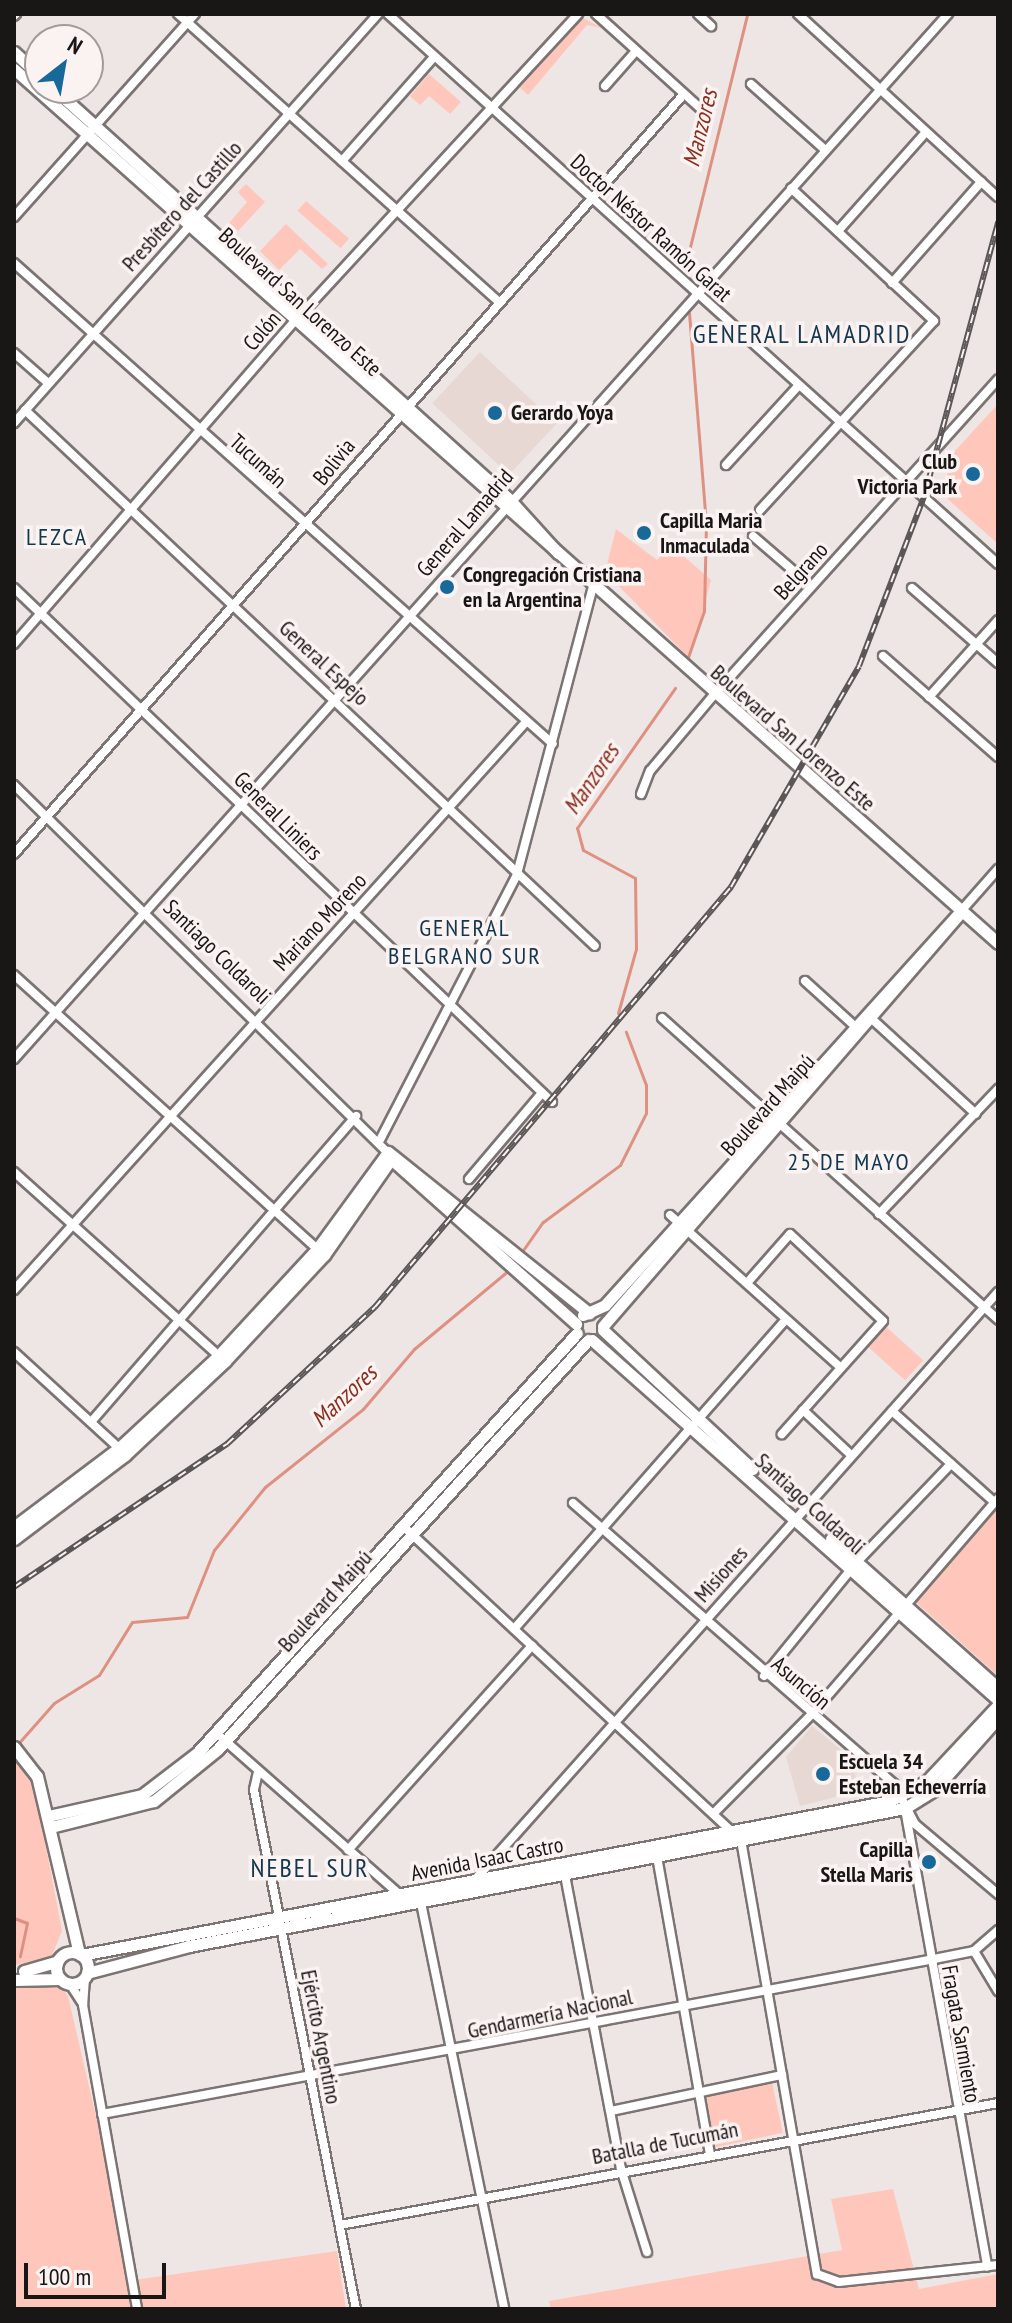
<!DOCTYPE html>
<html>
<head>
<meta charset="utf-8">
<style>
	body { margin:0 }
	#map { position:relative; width:1012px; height:2323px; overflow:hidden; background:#ede6e4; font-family:"PT Sans Narrow",sans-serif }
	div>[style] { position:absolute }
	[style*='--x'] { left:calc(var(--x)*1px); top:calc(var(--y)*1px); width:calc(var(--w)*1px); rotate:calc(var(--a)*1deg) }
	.built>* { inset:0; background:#e8d8d4; transform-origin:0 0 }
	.green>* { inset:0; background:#ffc7bb; transform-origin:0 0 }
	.stream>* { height:3px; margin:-1.5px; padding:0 1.5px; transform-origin:1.5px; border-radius:1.5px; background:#de9181 }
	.roads { filter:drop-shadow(2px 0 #7b7473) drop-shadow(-2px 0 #7b7473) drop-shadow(0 2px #7b7473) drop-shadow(0 -2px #7b7473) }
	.street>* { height:8px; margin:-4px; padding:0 4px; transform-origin:4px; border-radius:4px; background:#fff }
	.secondary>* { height:11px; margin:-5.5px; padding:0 5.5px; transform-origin:5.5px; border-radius:5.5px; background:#fff }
	.secondary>.ring { margin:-5.5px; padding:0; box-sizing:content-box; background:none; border:11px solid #fff; border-radius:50% }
	.rail>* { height:6px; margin-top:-3px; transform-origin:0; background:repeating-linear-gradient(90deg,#fbf3f1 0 9px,#5b5756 0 18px); box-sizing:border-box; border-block:2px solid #5b5756 }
	.dots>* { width:22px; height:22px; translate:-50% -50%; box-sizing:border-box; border:4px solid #fbf3f1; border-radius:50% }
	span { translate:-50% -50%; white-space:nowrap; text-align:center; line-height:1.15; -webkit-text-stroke:7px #fbf3f1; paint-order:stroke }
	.street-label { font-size:22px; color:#191616 }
	.poi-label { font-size:22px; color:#191616; font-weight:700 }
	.left { translate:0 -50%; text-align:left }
	.right { translate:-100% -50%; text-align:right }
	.water-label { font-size:24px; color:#892e1e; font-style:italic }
	.neighbourhood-label { font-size:24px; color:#13374f; letter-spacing:2px }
	.quarter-label { font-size:26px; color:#13374f; letter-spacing:2px }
	.frame { position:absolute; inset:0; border:16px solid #191616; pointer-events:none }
	.north { position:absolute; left:24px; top:24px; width:80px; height:80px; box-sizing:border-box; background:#fbf3f1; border:2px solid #a19b99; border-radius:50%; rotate:31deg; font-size:22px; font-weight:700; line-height:32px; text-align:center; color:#191616 }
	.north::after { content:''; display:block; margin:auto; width:28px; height:36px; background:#18689a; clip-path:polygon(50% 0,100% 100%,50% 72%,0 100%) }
	.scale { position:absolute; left:24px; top:2263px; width:142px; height:36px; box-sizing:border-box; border:4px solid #191616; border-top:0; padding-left:10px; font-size:24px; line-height:28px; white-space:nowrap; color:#191616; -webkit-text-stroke:6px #fbf3f1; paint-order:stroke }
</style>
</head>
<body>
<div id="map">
	<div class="built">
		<div style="left:480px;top:352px;width:105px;height:70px;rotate:43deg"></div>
		<div style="clip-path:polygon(812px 1726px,851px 1758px,859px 1791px,800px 1806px,786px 1757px)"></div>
	</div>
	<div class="green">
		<div style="clip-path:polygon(581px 17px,602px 28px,587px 25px,528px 95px,518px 86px)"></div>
		<div style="clip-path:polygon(429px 74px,461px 102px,450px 114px,429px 96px,420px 105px,410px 96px)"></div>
		<div style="clip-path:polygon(246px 184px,265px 202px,238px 231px,229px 223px,247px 202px,238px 192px)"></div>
		<div style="left:306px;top:201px;width:57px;height:13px;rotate:41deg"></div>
		<div style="clip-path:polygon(286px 224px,328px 264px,322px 269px,300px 249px,279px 270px,260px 251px)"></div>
		<div style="clip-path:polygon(998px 404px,998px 544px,942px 494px,953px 453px)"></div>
		<div style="clip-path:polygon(616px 529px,657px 560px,671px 545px,711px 580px,690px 659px,605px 572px)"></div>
		<div style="left:883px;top:1324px;width:54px;height:27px;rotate:42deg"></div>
		<div style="clip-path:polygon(998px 1495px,998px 1676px,908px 1595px)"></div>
		<div style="clip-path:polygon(14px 1758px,33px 1779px,62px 1931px,51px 1958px,14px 1965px)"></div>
		<div style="clip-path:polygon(14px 1982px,59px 1983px,68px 1996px,134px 2280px,337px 2251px,346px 2309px,14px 2309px)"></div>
		<div style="left:772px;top:2082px;width:52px;height:69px;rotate:78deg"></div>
		<div style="clip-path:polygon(893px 2189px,919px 2289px,998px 2274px,998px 2309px,551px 2309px,549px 2301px,842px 2250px,831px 2199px)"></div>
	</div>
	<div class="stream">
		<div style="--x:689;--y:251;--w:244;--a:-76.2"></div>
		<div style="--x:687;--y:660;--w:52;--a:-70.9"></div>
		<div style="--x:704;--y:611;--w:87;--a:-88.7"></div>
		<div style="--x:706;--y:524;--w:212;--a:-94.6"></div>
		<div style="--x:618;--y:1013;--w:66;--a:-74.3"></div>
		<div style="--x:636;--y:949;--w:71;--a:-90.8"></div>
		<div style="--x:635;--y:878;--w:59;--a:-151.7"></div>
		<div style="--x:583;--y:850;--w:23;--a:-105"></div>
		<div style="--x:577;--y:828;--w:171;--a:-55"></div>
		<div style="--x:521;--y:1253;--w:38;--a:-55"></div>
		<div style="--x:543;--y:1222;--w:96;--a:-36.5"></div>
		<div style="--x:620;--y:1165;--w:58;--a:-63.4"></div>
		<div style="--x:646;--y:1113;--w:28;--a:-90"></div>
		<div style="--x:646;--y:1085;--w:57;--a:-110.7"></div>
		<div style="--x:16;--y:1746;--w:57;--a:-48.5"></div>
		<div style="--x:54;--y:1703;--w:53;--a:-31.9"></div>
		<div style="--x:99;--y:1675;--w:62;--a:-58.1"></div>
		<div style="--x:132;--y:1622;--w:55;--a:-5.2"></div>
		<div style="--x:187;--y:1617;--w:72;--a:-68.1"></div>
		<div style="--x:214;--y:1550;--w:81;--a:-51"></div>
		<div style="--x:265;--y:1487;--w:125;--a:-38.5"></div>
		<div style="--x:363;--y:1409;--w:79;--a:-49.6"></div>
		<div style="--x:414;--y:1349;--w:125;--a:-39.8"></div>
		<div style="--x:14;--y:1918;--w:14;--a:21"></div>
		<div style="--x:27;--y:1923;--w:34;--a:102"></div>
	</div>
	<div class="roads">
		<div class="street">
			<div style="--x:178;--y:14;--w:431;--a:41.9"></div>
			<div style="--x:388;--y:14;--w:821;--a:42.04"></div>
			<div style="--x:596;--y:14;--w:139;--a:42.1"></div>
			<div style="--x:698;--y:14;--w:18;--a:43"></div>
			<div style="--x:798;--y:14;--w:271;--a:42.5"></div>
			<div style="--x:14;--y:16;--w:3;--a:-45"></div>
			<div style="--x:751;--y:84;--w:99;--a:41.7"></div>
			<div style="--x:605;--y:86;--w:47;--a:-48.5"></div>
			<div style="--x:342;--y:161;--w:139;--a:-48.5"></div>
			<div style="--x:14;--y:217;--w:272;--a:-48.3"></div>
			<div style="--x:838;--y:231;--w:132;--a:-48.4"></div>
			<div style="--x:14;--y:263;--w:722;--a:41.75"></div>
			<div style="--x:892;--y:283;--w:135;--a:-48.6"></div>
			<div style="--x:14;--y:353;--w:45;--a:41.4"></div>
			<div style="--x:25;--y:410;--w:782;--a:43.24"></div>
			<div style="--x:14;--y:423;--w:548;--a:-48.33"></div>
			<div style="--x:726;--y:465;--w:108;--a:-47.6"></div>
			<div style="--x:760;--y:510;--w:257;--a:-47.4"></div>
			<div style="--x:934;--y:321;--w:195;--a:-137.1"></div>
			<div style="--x:753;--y:536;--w:77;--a:40.8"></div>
			<div style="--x:14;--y:588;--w:744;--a:43.69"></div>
			<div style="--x:912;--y:588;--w:114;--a:41.1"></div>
			<div style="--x:14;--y:644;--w:427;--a:-49"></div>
			<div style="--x:294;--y:322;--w:419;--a:-47.3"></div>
			<div style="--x:883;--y:656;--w:153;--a:41.3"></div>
			<div style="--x:929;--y:697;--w:103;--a:-48.1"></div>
			<div style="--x:14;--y:785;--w:526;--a:44.54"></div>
			<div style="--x:641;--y:794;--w:25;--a:-69"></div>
			<div style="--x:650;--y:771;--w:98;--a:-50"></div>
			<div style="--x:713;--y:696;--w:426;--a:-48"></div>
			<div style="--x:14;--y:854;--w:1013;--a:-48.6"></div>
			<div style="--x:961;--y:911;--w:56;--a:-48.6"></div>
			<div style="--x:14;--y:975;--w:411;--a:42.1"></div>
			<div style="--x:805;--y:981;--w:72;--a:42.2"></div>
			<div style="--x:662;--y:1018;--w:452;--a:41.9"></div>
			<div style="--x:873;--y:1020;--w:139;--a:42.4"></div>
			<div style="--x:14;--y:1059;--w:1402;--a:-48.21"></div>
			<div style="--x:380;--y:1140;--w:299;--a:-62.7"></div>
			<div style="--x:517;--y:874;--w:297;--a:-75.2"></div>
			<div style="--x:14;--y:1172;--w:278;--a:41.9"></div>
			<div style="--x:469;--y:1179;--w:113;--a:-49.7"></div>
			<div style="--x:879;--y:1214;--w:173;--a:-46.4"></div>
			<div style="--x:670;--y:1215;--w:229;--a:41.8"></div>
			<div style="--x:747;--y:1283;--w:65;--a:-48.7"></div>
			<div style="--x:790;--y:1234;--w:127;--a:43.1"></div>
			<div style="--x:883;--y:1321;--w:152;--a:131.8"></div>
			<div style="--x:14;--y:1290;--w:765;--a:-47.97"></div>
			<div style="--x:14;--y:1352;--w:147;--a:42.5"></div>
			<div style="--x:803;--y:1410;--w:66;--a:43.2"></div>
			<div style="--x:892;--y:1411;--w:137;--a:41.7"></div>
			<div style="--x:91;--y:1422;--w:405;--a:-49.1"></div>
			<div style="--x:573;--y:1503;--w:427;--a:41.2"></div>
			<div style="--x:894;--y:1784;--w:45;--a:62.3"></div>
			<div style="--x:915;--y:1824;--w:109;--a:40.1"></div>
			<div style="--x:404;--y:1527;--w:460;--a:42.9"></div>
			<div style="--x:741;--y:1840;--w:441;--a:80.1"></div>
			<div style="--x:817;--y:2274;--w:23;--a:20"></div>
			<div style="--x:839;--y:2282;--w:160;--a:-6.1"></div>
			<div style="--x:514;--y:1629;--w:412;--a:-48.7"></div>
			<div style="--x:764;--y:1676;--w:147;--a:-50.8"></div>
			<div style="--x:857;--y:1562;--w:136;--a:-46.2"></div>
			<div style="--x:222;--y:1738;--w:239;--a:41.4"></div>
			<div style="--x:258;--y:1772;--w:18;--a:103"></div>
			<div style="--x:254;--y:1790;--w:529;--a:78.88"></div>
			<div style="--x:905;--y:1809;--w:465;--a:79.8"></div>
			<div style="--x:714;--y:1813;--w:138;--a:-45.3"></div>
			<div style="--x:811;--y:1715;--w:286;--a:-49.2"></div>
			<div style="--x:348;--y:1850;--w:275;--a:-48"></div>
			<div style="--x:656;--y:1851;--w:307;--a:79.9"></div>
			<div style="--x:564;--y:1870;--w:304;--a:79.2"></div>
			<div style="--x:621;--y:2169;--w:87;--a:72.6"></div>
			<div style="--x:473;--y:1882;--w:790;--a:-48.34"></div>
			<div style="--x:420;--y:1898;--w:419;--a:78.4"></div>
			<div style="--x:974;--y:1951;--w:47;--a:59"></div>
			<div style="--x:85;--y:1978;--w:27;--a:94"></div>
			<div style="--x:83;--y:2005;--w:309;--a:79.9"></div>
			<div style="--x:70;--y:1984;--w:24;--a:57"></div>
			<div style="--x:611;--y:2111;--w:175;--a:-11.9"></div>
			<div style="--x:102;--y:2114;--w:841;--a:-10.55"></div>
			<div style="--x:929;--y:1960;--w:46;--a:-11.3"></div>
			<div style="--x:974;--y:1951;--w:32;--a:-41"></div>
			<div style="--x:340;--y:2225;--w:669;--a:-10.5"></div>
		</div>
		<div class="secondary">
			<div style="--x:14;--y:52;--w:35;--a:43"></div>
			<div style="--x:14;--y:69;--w:1316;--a:41.61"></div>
			<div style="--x:53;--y:88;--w:614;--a:42.03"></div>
			<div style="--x:509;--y:499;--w:73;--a:47.8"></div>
			<div style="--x:583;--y:1315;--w:24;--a:-24"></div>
			<div style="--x:605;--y:1305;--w:531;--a:-47.9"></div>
			<div style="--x:603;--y:1326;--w:547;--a:-49.15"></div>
			<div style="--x:603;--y:1330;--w:204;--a:43"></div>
			<div style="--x:592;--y:1340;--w:543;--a:41.56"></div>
			<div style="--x:14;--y:1527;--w:131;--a:-37"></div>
			<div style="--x:119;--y:1448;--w:137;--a:-42.9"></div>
			<div style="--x:219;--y:1355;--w:144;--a:-47.2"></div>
			<div style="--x:317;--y:1249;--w:120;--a:-53.8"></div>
			<div style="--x:388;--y:1152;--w:258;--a:38.7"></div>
			<div style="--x:14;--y:1539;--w:139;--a:-37.1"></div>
			<div style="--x:125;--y:1455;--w:137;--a:-43.2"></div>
			<div style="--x:225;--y:1361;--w:145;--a:-47"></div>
			<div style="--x:324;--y:1255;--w:117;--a:-55.1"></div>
			<div style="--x:391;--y:1159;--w:248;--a:41.7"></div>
			<div style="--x:831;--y:1539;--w:224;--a:41.7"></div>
			<div style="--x:14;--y:1747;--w:37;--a:52"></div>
			<div style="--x:37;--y:1776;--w:183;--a:76.7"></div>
			<div style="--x:48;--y:1816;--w:96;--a:-12.6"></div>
			<div style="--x:142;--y:1795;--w:69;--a:-37.4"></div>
			<div style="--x:197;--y:1753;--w:566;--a:-47.86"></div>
			<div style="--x:51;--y:1827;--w:106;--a:-14.2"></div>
			<div style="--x:154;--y:1801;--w:81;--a:-39"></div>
			<div style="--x:217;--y:1750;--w:553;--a:-47.86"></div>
			<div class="ring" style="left:56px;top:1952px;width:21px;height:21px"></div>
			<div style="--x:81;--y:1955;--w:824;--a:-10.78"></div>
			<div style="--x:890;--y:1801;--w:42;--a:-28.4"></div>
			<div style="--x:927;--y:1781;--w:104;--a:-46.9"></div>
			<div style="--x:24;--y:1971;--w:35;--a:-16"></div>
			<div style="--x:87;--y:1973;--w:106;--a:-14.8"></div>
			<div style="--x:189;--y:1946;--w:729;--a:-10.91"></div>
			<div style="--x:905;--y:1808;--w:34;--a:-32"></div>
			<div style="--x:934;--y:1790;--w:96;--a:-48.4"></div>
			<div style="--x:14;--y:1980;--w:46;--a:-1.2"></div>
		</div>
	</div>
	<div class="rail">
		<div style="--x:14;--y:1587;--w:257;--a:-33.9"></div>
		<div style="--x:227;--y:1444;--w:202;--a:-42.8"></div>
		<div style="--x:375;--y:1307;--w:551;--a:-49.71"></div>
		<div style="--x:731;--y:887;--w:255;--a:-59.9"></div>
		<div style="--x:859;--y:666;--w:181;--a:-69"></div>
		<div style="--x:924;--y:497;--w:285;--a:-74.9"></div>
	</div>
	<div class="dots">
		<div style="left:495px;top:413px;background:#18689a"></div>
		<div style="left:973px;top:474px;background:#18689a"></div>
		<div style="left:644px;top:533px;background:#18689a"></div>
		<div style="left:447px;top:587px;background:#18689a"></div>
		<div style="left:823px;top:1774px;background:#18689a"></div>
		<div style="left:929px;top:1862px;background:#18689a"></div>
	</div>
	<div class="street-label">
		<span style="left:182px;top:206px;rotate:-48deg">Presbítero del Castillo</span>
		<span style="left:651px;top:228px;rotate:42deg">Doctor Néstor Ramón Garat</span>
		<span style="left:300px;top:302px;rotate:42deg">Boulevard San Lorenzo Este</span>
		<span style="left:262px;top:331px;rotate:-49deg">Colón</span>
		<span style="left:258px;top:461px;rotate:42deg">Tucumán</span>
		<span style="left:334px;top:462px;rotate:-51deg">Bolivia</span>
		<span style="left:465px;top:523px;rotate:-49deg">General Lamadrid</span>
		<span style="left:801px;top:571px;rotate:-48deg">Belgrano</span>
		<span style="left:324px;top:663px;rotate:43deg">General Espejo</span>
		<span style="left:793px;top:738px;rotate:41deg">Boulevard San Lorenzo Este</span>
		<span style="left:278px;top:816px;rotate:45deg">General Liniers</span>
		<span style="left:320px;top:922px;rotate:-47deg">Mariano Moreno</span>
		<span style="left:217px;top:952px;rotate:44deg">Santiago Coldaroli</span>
		<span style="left:768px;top:1105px;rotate:-48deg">Boulevard Maipú</span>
		<span style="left:810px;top:1504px;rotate:42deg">Santiago Coldaroli</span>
		<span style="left:721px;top:1574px;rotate:-48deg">Misiones</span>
		<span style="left:325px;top:1601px;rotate:-48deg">Boulevard Maipú</span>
		<span style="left:801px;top:1683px;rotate:40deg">Asunción</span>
		<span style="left:487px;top:1859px;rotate:-11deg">Avenida Isaac Castro</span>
		<span style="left:550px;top:2014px;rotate:-12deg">Gendarmería Nacional</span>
		<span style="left:961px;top:2034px;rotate:80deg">Fragata Sarmiento</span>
		<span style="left:321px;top:2037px;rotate:79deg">Ejército Argentino</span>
		<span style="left:665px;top:2143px;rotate:-11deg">Batalla de Tucumán</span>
	</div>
	<div class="poi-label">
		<span class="left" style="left:511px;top:413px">Gerardo Yoya</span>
		<span class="right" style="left:957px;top:474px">Club<br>Victoria Park</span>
		<span class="left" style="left:660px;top:533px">Capilla Maria<br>Inmaculada</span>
		<span class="left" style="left:463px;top:587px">Congregación Cristiana<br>en la Argentina</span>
		<span class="left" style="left:839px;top:1774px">Escuela 34<br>Esteban Echeverría</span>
		<span class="right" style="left:913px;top:1862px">Capilla<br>Stella Maris</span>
	</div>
	<div class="water-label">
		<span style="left:700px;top:128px;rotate:-76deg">Manzores</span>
		<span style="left:591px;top:779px;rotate:-56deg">Manzores</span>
		<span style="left:344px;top:1396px;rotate:-43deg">Manzores</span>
	</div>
	<div class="neighbourhood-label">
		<span style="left:57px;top:537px">LEZCA</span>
		<span style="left:465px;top:942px">GENERAL<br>BELGRANO SUR</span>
		<span style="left:849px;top:1162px">25 DE MAYO</span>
	</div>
	<div class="quarter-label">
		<span style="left:802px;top:334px">GENERAL LAMADRID</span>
		<span style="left:310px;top:1868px">NEBEL SUR</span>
	</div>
	<div class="frame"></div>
	<div class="north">N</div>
	<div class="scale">100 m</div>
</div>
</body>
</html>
